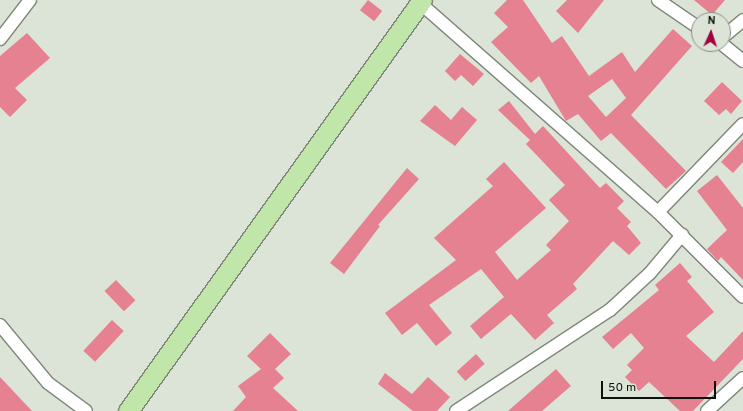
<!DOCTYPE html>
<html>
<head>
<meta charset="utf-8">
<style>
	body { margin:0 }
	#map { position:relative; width:743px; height:411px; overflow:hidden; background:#dbe4d6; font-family:Overpass,sans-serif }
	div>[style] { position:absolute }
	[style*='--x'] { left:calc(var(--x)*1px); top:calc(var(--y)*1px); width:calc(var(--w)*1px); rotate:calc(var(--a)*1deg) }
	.building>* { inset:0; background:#e58190; transform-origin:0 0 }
	.roads { filter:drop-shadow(1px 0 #7e877a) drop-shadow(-1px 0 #7e877a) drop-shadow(0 1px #7e877a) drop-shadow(0 -1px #7e877a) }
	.minor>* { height:12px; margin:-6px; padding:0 6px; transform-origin:6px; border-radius:6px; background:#fff }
	.primary>* { height:19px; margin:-9.5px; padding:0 9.5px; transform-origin:9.5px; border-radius:9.5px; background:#c0e6aa }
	span { translate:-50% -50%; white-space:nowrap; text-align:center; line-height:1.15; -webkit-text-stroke:4px #dbe4d6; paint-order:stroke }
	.north { position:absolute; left:691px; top:12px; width:40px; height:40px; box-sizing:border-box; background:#dbe4d6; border:1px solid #899086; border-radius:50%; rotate:3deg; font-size:11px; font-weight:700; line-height:16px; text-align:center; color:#0e120d }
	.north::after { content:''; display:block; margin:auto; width:14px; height:18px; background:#a1013c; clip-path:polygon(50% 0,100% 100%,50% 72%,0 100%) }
	.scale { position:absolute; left:601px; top:381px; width:115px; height:18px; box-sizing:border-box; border:2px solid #0e120d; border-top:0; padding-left:5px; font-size:12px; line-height:14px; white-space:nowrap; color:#0e120d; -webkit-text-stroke:3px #dbe4d6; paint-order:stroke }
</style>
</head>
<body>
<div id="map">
	<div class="building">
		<div style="left:368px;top:0;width:18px;height:13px;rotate:38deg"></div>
		<div style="clip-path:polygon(evenodd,507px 0,523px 0,552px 43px,562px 36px,589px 76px,622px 52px,635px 72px,673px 29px,692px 46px,631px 115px,686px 171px,666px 189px,611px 133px,601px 141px,578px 114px,566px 121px,539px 76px,531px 83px,491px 42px,508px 27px,494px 13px,507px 0,612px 79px,626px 98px,606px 117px,588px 96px,612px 79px)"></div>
		<div style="clip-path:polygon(567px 0,604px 0,578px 33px,556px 11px)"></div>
		<div style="clip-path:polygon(694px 0,725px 0,712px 15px)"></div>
		<div style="clip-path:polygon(27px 33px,50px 58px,15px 88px,27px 100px,10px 117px,0 107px,0 56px)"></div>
		<div style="clip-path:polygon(460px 54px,484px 74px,473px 86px,461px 75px,455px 81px,445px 71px)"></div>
		<div style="clip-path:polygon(722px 82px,742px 101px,731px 114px,726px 109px,719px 115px,704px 101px)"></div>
		<div style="clip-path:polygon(509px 101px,535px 134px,543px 126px,600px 188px,606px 183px,624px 201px,617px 208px,631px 222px,627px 226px,641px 243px,629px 255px,613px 241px,573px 284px,577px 289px,547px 315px,554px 323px,535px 340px,511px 314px,481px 339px,470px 326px,504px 297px,481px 269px,429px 305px,452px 333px,436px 346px,417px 323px,402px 335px,385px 313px,456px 260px,434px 238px,493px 186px,486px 179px,504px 162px,546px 208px,495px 252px,517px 280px,551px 250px,546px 245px,569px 221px,549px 200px,565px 185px,526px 144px,530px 140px,498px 110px)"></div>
		<div style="clip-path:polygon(435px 105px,451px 120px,462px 107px,477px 120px,455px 146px,420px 121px)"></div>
		<div style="clip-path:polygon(743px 139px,743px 162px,733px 173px,721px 162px)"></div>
		<div style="clip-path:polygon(407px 168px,419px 179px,378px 225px,380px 226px,344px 274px,330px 263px)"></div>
		<div style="clip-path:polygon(717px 175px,743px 208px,743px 280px,721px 257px,718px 261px,707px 249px,727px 230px,697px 191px)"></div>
		<div style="clip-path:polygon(680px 263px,692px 277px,687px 281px,714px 312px,686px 336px,714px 362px,743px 331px,743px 359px,693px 411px,680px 411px,649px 382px,639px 391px,625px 377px,632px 370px,627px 365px,644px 348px,631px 333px,613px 349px,602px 337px,659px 290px,655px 285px)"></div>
		<div style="left:116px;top:280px;width:28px;height:16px;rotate:46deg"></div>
		<div style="left:112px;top:320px;width:16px;height:42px;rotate:43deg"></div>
		<div style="clip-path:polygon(270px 333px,291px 354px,275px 369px,284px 378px,273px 388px,298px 411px,233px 411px,246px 397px,238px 386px,261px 369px,247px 356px)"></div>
		<div style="left:476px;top:354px;width:13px;height:26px;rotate:48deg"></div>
		<div style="clip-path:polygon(556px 369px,571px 386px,564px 392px,542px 411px,508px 411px)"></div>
		<div style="clip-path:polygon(385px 373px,412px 394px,428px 377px,450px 397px,437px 411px,413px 411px,378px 384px)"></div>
		<div style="clip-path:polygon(0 377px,32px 411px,0 411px)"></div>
	</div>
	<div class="roads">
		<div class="minor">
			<div style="--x:658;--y:0;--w:50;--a:34.3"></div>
			<div style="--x:420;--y:3;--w:317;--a:41.3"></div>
			<div style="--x:658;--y:212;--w:120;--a:45"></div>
			<div style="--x:723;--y:37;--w:26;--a:-40"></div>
			<div style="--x:0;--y:39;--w:49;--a:-52.4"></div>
			<div style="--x:722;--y:44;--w:27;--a:39"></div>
			<div style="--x:658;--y:212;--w:122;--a:-46"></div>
			<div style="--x:0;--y:325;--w:75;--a:50.4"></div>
			<div style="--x:48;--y:383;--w:47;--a:36.4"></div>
			<div style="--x:456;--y:411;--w:184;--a:-33.3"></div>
			<div style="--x:610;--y:310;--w:54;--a:-42.8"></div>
			<div style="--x:650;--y:273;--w:50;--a:-49.9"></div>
			<div style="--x:707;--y:411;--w:49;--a:-42.5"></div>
		</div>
		<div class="primary">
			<div style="--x:128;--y:411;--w:505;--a:-54.42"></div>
		</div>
	</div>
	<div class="north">N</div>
	<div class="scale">50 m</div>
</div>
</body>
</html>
